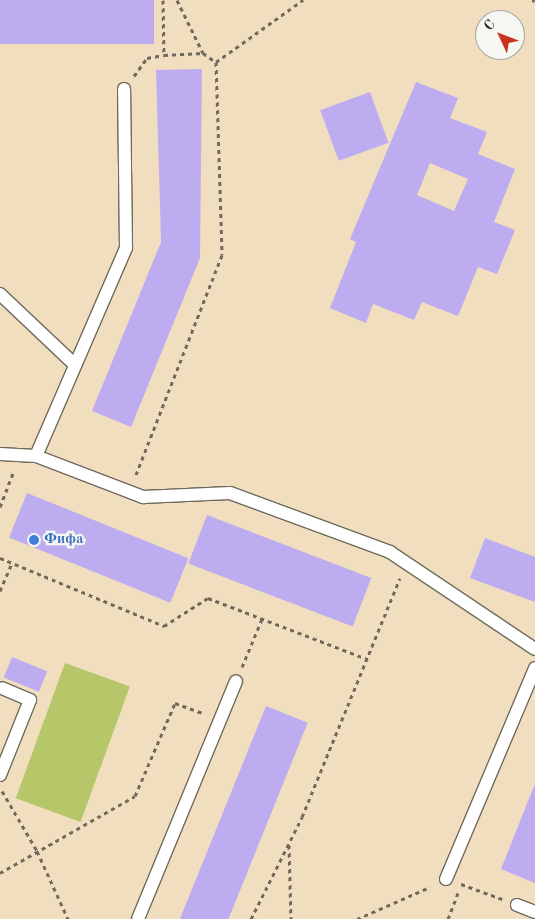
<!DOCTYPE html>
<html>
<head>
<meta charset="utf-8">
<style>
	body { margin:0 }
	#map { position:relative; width:535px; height:919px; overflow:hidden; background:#f0debe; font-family:"Old Standard TT",serif }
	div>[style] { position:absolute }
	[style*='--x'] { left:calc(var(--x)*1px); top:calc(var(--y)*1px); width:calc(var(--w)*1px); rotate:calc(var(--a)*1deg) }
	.green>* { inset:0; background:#b6c76a; transform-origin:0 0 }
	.building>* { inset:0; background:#bdadf0; transform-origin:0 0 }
	.path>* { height:3px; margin-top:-1.5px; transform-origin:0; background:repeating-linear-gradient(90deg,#706a5e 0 4px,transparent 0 8px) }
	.roads { filter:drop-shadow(1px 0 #706a5e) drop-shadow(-1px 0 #706a5e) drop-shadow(0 1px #706a5e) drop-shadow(0 -1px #706a5e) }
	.service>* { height:12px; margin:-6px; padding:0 6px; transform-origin:6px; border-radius:6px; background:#fff }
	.dots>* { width:14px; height:14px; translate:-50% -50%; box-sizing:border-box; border:2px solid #f6f6f2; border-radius:50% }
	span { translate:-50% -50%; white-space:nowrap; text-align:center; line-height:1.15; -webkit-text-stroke:4.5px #f6f6f2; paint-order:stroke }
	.shop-label { font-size:15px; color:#366cbe; font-weight:700 }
	.left { translate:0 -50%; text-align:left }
	.north { position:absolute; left:475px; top:10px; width:50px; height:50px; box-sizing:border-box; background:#f6f6f2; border:1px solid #a5a5a2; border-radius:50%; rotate:313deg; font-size:14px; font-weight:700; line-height:20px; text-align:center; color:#2b2b2b }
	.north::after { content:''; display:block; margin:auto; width:18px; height:22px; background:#c8321e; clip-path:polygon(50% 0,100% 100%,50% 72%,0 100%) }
</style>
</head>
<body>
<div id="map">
	<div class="green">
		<div style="left:65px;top:663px;width:69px;height:144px;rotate:20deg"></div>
	</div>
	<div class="building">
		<div style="left:0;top:0;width:154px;height:44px"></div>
		<div style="clip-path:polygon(202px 69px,200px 258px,131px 427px,92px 411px,161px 242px,156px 70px)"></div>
		<div style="clip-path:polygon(evenodd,416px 82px,458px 98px,450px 118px,487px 132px,478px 154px,515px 169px,494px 222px,515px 230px,497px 274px,478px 267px,458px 316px,422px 302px,414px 320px,373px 304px,366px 323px,330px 308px,356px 242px,350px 239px,416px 82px,430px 163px,468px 179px,454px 211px,417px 195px,430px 163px)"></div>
		<div style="left:370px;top:92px;width:54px;height:53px;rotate:70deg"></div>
		<div style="left:27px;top:493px;width:174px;height:48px;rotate:22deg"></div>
		<div style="left:207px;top:515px;width:176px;height:52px;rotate:21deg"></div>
		<div style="clip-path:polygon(485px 538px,535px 557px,535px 602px,470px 578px)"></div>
		<div style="left:12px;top:657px;width:38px;height:22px;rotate:22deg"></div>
		<div style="left:266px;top:706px;width:45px;height:229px;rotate:22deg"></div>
		<div style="clip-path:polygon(534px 786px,535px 786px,535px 883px,501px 869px)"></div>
	</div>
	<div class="path">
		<div style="--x:163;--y:0;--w:55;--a:89"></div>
		<div style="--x:177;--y:0;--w:59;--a:63.9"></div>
		<div style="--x:532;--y:0;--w:3;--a:18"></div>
		<div style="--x:216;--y:62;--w:107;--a:-35.5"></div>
		<div style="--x:134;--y:76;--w:22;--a:-54"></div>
		<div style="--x:147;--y:58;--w:17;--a:-10"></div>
		<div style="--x:164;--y:55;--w:39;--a:-3"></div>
		<div style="--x:203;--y:53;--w:16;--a:35"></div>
		<div style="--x:216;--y:62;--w:193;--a:88.2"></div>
		<div style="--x:222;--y:255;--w:236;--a:111.4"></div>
		<div style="--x:0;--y:507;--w:36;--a:-69"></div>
		<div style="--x:0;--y:558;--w:178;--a:22.5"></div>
		<div style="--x:164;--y:626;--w:52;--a:-32.5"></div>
		<div style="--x:208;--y:598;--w:170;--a:21"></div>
		<div style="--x:0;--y:591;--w:30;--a:-67"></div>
		<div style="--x:242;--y:667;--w:52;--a:-67.4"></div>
		<div style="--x:2;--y:791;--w:69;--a:59.7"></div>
		<div style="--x:37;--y:851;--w:75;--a:65.5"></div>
		<div style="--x:289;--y:845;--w:74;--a:88.5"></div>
		<div style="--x:0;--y:873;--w:155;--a:-29.7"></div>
		<div style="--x:135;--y:796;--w:101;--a:-66.7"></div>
		<div style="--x:175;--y:703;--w:30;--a:20"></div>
		<div style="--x:461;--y:884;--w:44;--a:20.1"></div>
		<div style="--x:251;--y:919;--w:114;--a:-63.4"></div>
		<div style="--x:302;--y:817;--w:258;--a:-67.7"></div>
		<div style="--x:357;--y:919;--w:80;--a:-23.7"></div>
		<div style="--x:448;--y:919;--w:30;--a:-69"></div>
	</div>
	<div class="roads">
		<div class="service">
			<div style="--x:0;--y:294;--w:102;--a:43.4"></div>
			<div style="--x:0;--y:454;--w:36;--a:3"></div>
			<div style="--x:36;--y:456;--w:227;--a:-66.6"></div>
			<div style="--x:126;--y:248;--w:159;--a:-90.7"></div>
			<div style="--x:36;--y:456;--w:115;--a:21"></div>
			<div style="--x:143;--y:497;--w:87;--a:-2.6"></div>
			<div style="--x:230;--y:493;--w:171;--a:20.2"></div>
			<div style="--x:390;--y:552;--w:174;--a:33.8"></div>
			<div style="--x:0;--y:775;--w:81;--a:-68.2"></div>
			<div style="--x:30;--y:700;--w:30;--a:-157"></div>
			<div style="--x:446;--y:879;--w:229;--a:-67.1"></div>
			<div style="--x:517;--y:905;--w:19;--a:21"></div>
			<div style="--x:138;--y:919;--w:257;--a:-67.6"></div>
		</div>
	</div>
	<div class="dots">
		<div style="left:34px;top:540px;background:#3f7fe0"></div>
	</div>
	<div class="shop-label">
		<span class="left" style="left:44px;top:540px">Фифа</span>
	</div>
	<div class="north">С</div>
</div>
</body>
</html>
